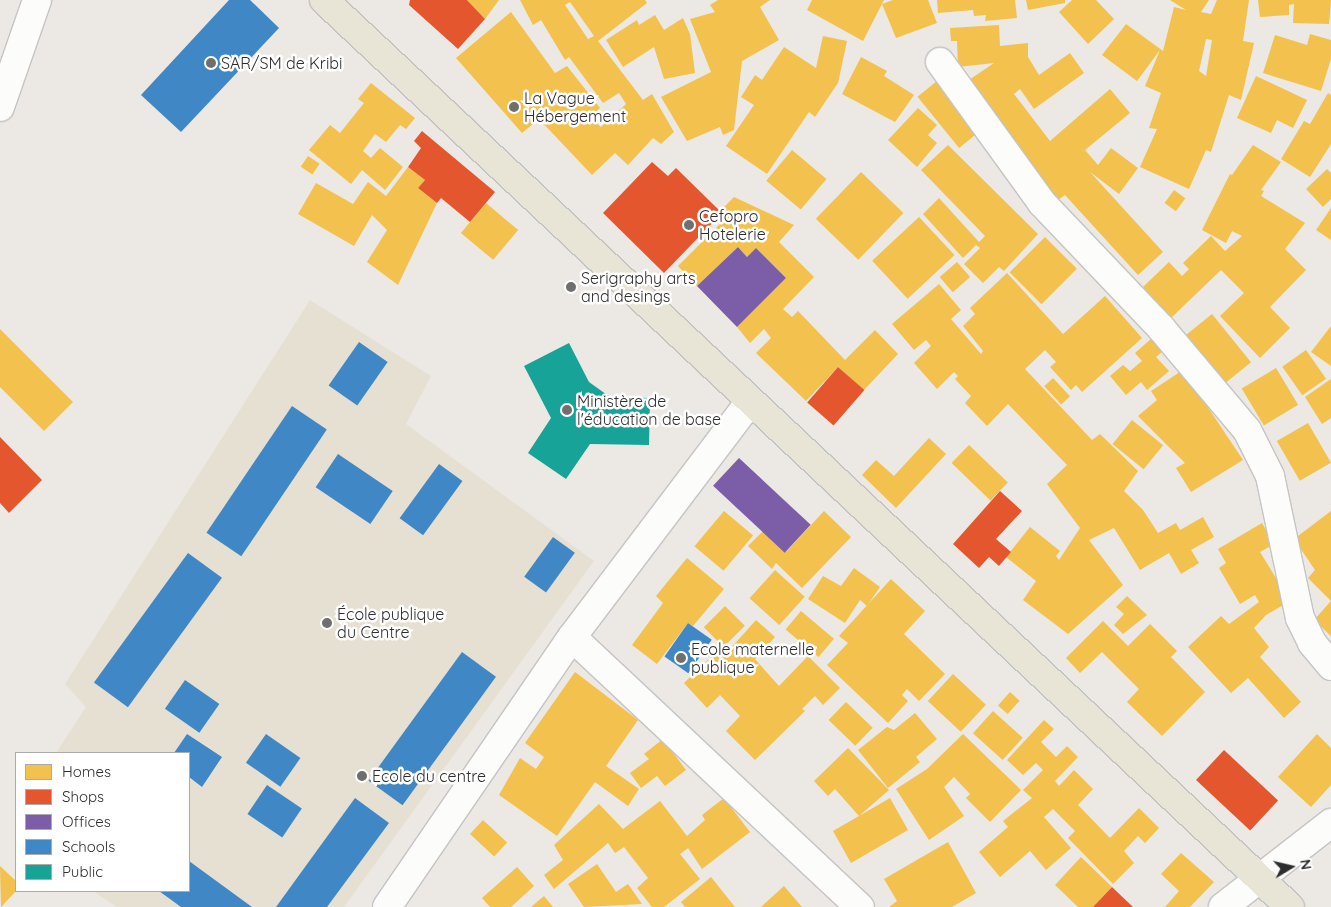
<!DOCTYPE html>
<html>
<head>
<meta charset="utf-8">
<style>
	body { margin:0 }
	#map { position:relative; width:1331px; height:907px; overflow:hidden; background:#ece8e4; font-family:Quicksand,sans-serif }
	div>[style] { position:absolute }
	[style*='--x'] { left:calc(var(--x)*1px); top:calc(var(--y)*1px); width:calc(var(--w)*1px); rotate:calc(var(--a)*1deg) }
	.education>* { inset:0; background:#e6e0d3 }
	.homes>* { inset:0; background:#f2c14e; transform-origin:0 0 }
	.shops>* { inset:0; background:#e4572e; transform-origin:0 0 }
	.offices>* { inset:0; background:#7b5ea7; transform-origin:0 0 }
	.schools>* { inset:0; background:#3f88c5; transform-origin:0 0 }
	.public>* { inset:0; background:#17a398 }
	.roads { filter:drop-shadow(1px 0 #c5c4c5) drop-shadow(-1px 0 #c5c4c5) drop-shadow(0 1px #c5c4c5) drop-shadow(0 -1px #c5c4c5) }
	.minor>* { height:28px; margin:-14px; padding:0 14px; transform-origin:14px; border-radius:14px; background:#fcfcfb }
	.tertiary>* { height:28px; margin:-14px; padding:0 14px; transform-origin:14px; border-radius:14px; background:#fcfcfb }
	.primary>* { height:28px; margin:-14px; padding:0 14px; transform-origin:14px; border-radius:14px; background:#e8e4d6 }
	.dots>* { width:14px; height:14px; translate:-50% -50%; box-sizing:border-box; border:2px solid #fff; border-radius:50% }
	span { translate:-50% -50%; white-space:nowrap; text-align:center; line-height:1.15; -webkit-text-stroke:5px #fff; paint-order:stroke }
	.poi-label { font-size:16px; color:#2e2e2e }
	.left { translate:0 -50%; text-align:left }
	.legend { position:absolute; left:15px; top:752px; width:175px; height:140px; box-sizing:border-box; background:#fff; border:1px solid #ababab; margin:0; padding:6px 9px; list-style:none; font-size:15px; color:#2e2e2e }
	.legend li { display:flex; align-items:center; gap:10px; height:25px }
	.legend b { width:25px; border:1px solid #ababab }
	.north { position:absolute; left:1266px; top:842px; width:50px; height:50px; -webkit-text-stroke:4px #fff; paint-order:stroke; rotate:81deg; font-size:14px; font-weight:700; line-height:20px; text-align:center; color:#2e2e2e }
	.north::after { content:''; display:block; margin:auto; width:18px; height:22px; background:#2e2e2e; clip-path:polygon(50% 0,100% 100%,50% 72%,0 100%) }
</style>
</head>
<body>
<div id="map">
	<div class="education">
		<div style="clip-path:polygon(310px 300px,431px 376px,406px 424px,594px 561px,344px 907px,117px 907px,93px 891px,189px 891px,189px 753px,56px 753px,86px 707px,65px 684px)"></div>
	</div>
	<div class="homes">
		<div style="clip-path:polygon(467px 0,499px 0,485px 19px)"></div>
		<div style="clip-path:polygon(evenodd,520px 0,645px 0,647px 3px,598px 41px,643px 100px,652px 94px,674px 132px,661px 144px,653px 138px,628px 165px,615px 153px,592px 175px,539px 119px,522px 133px,456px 58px,511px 12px,555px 73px,567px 66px,600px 108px,590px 117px,601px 127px,626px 104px,619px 93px,603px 103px,569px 57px,565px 60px,541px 20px,533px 25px,520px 0,570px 2px,594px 36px,588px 39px,565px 5px,570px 2px)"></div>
		<div style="clip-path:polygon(718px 0,770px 0,760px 7px,779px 40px,742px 61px,734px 130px,723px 135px,720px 127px,687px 141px,661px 97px,711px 72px,690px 19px,715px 12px,710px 5px)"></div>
		<div style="clip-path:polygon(812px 0,884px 0,863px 41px,807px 10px)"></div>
		<div style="clip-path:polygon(893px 0,928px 0,937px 23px,896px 38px,882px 4px)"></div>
		<div style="clip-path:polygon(937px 0,1015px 0,1017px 18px,985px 21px,986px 15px,974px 16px,973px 10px,938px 13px)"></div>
		<div style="clip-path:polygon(1026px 0,1065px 0,1065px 3px,1028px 10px)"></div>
		<div style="clip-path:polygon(1072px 0,1096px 0,1114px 19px,1088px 44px,1059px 12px)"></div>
		<div style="clip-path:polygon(evenodd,1170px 0,1209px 0,1201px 12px,1211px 14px,1217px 0,1249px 0,1243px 41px,1254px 43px,1241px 100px,1229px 95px,1211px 152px,1206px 150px,1189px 189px,1140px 167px,1157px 129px,1149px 128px,1161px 93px,1145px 86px,1160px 50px,1137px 81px,1102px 55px,1126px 24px,1163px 51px,1174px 7px,1186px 10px,1170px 0,1206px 39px,1212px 40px,1206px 76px,1199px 71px,1206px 39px)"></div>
		<div style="clip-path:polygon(1258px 0,1331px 0,1329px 24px,1293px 23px,1294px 4px,1289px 5px,1289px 15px,1260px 17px)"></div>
		<div style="clip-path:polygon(655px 15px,664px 30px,683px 18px,690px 34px,695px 73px,664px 79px,654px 47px,623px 67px,606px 40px,637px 20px,639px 25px)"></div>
		<div style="clip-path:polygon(999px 25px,1000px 46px,1028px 43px,1028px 57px,1039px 75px,1070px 53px,1084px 73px,1034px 109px,1020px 89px,1014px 94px,1050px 141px,1110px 89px,1130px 113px,1085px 150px,1098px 165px,1111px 148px,1138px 168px,1119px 194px,1090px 172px,1163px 252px,1138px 275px,1065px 195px,1058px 200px,966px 82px,994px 63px,958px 67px,957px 41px,951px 41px,950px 28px)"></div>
		<div style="clip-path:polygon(1310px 34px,1331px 40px,1331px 59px,1321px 91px,1263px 73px,1275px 35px,1307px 45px)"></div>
		<div style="clip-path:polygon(823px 36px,847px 41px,838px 83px,815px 117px,809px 112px,767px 174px,726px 146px,754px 105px,741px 97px,755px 75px,762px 80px,784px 47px,816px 68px)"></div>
		<div style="clip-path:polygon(861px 57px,887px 71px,884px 76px,914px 95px,895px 122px,842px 94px)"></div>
		<div style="clip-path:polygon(1256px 76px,1307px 100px,1293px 128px,1277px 120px,1271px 133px,1237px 118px)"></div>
		<div style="left:937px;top:81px;width:66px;height:25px;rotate:51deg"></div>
		<div style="clip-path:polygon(371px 83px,415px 118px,406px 129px,400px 125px,386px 142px,375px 134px,363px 151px,371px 158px,380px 148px,403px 167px,385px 190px,362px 170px,351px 184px,309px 150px,330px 125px,340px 133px,364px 103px,358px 99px)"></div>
		<div style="clip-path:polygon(1328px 93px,1331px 95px,1331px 144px,1310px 177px,1281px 159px,1304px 121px,1310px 124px)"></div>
		<div style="clip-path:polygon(918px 108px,937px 125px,928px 135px,937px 143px,917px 167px,888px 140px)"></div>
		<div style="clip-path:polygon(948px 145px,1038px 234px,1004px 271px,999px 267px,983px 283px,964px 264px,980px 248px,976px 245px,963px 258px,923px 214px,939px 198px,979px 242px,985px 236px,921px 170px)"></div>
		<div style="clip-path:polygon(1253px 145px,1281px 162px,1261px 190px,1264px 191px,1261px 196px,1305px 223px,1285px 249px,1306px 270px,1270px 307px,1290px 328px,1260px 358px,1220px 316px,1244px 293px,1221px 270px,1171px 318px,1143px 287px,1169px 262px,1182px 276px,1189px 269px,1183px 263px,1211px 236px,1225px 251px,1242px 236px,1232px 231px,1226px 243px,1202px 230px,1230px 174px,1232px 175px)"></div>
		<div style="left:792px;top:150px;width:45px;height:40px;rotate:40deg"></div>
		<div style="left:308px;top:156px;width:14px;height:13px;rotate:34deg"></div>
		<div style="clip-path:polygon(408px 167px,425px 180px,418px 188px,437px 203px,398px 285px,367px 262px,387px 230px,372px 215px,354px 246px,298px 214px,316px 183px,353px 204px,368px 182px,386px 196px)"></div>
		<div style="clip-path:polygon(1327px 169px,1331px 173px,1331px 199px,1323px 207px,1306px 189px)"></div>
		<div style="left:861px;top:172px;width:59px;height:65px;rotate:44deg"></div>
		<div style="left:1174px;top:190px;width:14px;height:16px;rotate:36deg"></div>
		<div style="clip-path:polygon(734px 197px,794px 225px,779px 242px,814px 277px,783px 309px,792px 317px,798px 311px,845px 360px,875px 330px,898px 354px,864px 390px,838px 367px,806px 401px,756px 353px,771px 338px,764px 329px,750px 343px,737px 327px,786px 278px,756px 248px,747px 257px,738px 247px,697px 286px,678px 266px,726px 218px,720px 211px)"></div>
		<div style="left:486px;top:203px;width:42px;height:39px;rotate:40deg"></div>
		<div style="clip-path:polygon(1331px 208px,1331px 240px,1316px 230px)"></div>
		<div style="left:919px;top:217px;width:52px;height:64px;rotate:47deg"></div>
		<div style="left:1045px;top:237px;width:45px;height:50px;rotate:45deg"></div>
		<div style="left:957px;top:262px;width:20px;height:23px;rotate:49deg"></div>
		<div style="clip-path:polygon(1007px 273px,1063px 334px,1105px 296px,1142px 338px,1082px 392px,1076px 385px,1071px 390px,1050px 367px,1056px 362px,1045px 350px,1025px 369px,1092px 440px,1100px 434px,1138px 471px,1124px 491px,1143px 510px,1158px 533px,1176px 523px,1180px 530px,1203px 517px,1214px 537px,1191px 550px,1199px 563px,1181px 574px,1169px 553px,1140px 570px,1114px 528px,1089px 540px,1123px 585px,1068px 634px,1023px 600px,1036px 581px,1006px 557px,1030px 527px,1060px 551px,1056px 556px,1059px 560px,1080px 528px,1047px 484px,1067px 465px,1008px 404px,987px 426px,965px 403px,971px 396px,955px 379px,958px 376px,954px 372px,937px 389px,914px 363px,931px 346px,926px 340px,914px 350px,892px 324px,939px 284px,961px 310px,951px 319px,981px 354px,983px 351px,963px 326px,975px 314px,970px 308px)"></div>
		<div style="left:1212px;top:314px;width:62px;height:33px;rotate:51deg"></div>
		<div style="clip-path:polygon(1331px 326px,1331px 366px,1311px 352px)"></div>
		<div style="clip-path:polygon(0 329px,73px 402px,44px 431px,0 387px)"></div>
		<div style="clip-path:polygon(1152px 338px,1163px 351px,1156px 357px,1169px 371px,1147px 390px,1141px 382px,1126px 395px,1110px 376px,1123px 365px,1130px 371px,1142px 361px,1135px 353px)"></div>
		<div style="left:1306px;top:350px;width:35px;height:29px;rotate:55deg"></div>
		<div style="left:1276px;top:368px;width:43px;height:40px;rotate:59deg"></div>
		<div style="clip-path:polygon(1183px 370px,1243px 460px,1191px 492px,1176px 468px,1185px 463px,1138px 416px,1157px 400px,1151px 391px)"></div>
		<div style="left:1053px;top:378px;width:25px;height:12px;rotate:47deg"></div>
		<div style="clip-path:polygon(1331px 379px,1331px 418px,1322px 424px,1305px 397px)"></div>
		<div style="left:1132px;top:420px;width:40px;height:31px;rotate:39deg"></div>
		<div style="left:1308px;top:423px;width:46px;height:36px;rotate:60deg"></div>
		<div style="clip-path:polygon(929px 438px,946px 454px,896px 508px,862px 475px,876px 460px,894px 476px)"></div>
		<div style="left:969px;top:445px;width:54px;height:25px;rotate:44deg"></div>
		<div style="left:724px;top:511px;width:38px;height:46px;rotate:40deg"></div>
		<div style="clip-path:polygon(824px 511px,851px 537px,802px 588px,776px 563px,772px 569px,748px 546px,763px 531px,786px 552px)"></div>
		<div style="clip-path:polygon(1331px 511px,1331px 601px,1308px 578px,1315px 570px,1294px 539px)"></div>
		<div style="clip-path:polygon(1262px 523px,1274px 544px,1260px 552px,1290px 601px,1266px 615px,1254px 628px,1269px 647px,1260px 657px,1301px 702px,1284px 718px,1248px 678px,1231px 693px,1188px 647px,1221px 616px,1229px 624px,1259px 602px,1255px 595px,1240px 604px,1219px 568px,1226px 563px,1218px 549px)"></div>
		<div style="clip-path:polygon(687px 558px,724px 589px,693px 626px,688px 623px,657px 664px,632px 645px,663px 603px,656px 596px)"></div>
		<div style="clip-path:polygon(854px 568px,880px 587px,867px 606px,860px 600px,845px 623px,808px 599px,823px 576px,841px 586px)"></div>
		<div style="left:775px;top:570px;width:40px;height:38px;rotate:42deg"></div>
		<div style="clip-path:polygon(891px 579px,925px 611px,904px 634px,945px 674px,919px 701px,907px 689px,902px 695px,908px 701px,888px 723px,827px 665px,848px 643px,839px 636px)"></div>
		<div style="clip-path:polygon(1127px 596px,1147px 615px,1123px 634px,1114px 625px,1124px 614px,1116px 607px)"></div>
		<div style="clip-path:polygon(1331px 601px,1331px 636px,1314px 620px)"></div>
		<div style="left:725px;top:606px;width:28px;height:30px;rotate:45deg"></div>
		<div style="left:801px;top:611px;width:43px;height:24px;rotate:40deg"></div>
		<div style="clip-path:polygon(756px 620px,775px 637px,755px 659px,779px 686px,808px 656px,840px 688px,823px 705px,815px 696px,802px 709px,805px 711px,755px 760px,726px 731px,740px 716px,720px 695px,707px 708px,684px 683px,716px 652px,721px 659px)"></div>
		<div style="clip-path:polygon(1103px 621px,1128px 646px,1150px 624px,1177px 651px,1171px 657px,1205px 692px,1162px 736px,1127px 702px,1139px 689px,1102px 652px,1080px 673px,1066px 658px)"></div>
		<div style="clip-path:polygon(575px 672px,638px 720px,606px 766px,639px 789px,628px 806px,595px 782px,557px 836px,499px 795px,520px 758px,536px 769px,544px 757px,525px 743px)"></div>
		<div style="left:953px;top:674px;width:45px;height:37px;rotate:43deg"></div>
		<div style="left:1010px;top:692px;width:13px;height:18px;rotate:42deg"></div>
		<div style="left:846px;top:702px;width:37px;height:25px;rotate:44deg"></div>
		<div style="left:993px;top:711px;width:40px;height:30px;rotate:42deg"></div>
		<div style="clip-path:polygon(915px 713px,937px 739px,916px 757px,920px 762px,888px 788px,858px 750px,887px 727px,894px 730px)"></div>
		<div style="clip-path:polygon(1044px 720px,1054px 729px,1041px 742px,1056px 757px,1067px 746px,1078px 757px,1055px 781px,1059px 786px,1074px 770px,1093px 789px,1078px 805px,1110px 838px,1139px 808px,1159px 828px,1145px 843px,1138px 836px,1124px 851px,1134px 863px,1113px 884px,1068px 838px,1075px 831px,1053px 809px,1044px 817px,1071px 848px,1046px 870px,1030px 851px,1000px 877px,979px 852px,1008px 827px,1003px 821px,1032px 798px,1023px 790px,1043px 770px,1036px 763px,1023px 775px,1007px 760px)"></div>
		<div style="clip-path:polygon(963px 734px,1021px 790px,990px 822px,966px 798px,970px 794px,954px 777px,944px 787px,964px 816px,929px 840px,896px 789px,927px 769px)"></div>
		<div style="clip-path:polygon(1317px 734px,1331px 748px,1331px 785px,1311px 807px,1278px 777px)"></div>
		<div style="clip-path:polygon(663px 739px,686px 770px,665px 786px,657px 776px,641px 788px,630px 773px,649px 759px,644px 754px)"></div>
		<div style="clip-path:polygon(848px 748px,889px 790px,859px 816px,890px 798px,908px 830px,851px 863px,833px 831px,859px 816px,835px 789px,828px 796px,814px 781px)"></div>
		<div style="clip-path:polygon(724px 798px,750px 832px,702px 869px,688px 848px,680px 854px,700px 879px,664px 907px,652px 907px,637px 888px,648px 878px,624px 847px,615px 853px,608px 843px,554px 889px,544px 875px,563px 860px,554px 845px,599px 804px,623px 829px,660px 801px,687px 836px,705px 820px,702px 815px)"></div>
		<div style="left:483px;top:820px;width:33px;height:19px;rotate:43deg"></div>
		<div style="clip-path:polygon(948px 842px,976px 893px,952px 907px,889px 907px,897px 901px,884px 879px)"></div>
		<div style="clip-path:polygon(1181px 853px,1214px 882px,1190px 907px,1165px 907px,1179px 891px,1161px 874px)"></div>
		<div style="clip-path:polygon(1081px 857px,1112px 887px,1093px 907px,1078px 907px,1055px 885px)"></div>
		<div style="clip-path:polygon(597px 864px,616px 892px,628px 884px,642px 904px,584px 907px,568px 884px)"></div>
		<div style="clip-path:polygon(0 866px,16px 881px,16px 891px,1px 907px)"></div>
		<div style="clip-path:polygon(517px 867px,534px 886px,511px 907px,490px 907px,482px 898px)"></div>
		<div style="clip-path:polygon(711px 877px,735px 907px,685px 907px,681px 902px)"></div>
		<div style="clip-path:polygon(784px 886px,802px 907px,761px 907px)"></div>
		<div style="clip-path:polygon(544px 896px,553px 907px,531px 907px)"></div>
	</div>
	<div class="shops">
		<div style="clip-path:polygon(410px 0,467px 0,485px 19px,458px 49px,409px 5px)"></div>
		<div style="clip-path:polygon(422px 131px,495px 192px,470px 222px,441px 198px,437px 203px,418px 188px,425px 180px,408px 167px,421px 148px,414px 141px)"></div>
		<div style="clip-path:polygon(652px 162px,668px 176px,676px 168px,722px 213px,664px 273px,603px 213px)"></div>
		<div style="left:838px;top:367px;width:35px;height:47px;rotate:41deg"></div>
		<div style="clip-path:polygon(0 437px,42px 480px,9px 513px,0 503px)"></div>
		<div style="clip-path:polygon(1000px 491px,1022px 511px,996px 539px,1011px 552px,999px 566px,989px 557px,979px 568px,953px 544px)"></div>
		<div style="left:1224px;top:750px;width:74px;height:41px;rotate:43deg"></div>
		<div style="clip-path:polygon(1112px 887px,1133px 907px,1093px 907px)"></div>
	</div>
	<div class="offices">
		<div style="clip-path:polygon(738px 247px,747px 257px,756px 248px,786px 278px,737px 327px,697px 286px)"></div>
		<div style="left:739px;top:458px;width:98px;height:38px;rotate:43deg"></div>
	</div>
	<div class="schools">
		<div style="clip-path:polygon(229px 0,250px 0,279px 28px,181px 132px,141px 95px)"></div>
		<div style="left:359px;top:342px;width:35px;height:53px;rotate:35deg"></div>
		<div style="left:292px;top:406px;width:42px;height:153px;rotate:34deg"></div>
		<div style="left:338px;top:454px;width:66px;height:40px;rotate:34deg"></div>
		<div style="left:439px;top:464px;width:29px;height:67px;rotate:36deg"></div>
		<div style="left:553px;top:537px;width:27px;height:49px;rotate:36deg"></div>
		<div style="left:188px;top:553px;width:42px;height:160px;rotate:36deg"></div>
		<div style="left:688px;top:623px;width:29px;height:41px;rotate:35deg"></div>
		<div style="left:462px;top:652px;width:42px;height:159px;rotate:36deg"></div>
		<div style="left:185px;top:680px;width:42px;height:35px;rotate:35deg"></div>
		<div style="clip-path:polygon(187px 734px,222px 757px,202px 787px,189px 777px,189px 753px,174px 753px)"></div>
		<div style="left:266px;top:734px;width:42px;height:35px;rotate:35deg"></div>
		<div style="left:267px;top:785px;width:42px;height:35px;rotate:34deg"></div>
		<div style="clip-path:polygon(355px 798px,389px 823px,327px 907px,276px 907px)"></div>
		<div style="clip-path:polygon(189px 861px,252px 907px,181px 907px,159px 891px,189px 891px)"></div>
	</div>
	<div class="public">
		<div style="clip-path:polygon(569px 343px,589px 382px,610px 397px,650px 398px,649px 445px,590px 444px,566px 479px,528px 453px,551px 418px,524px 366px)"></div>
	</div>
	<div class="roads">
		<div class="minor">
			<div style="--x:940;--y:62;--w:174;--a:54.1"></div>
			<div style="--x:1042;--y:203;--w:173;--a:46.4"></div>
			<div style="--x:1161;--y:328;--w:133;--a:49.9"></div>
			<div style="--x:1247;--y:430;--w:51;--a:63.4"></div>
			<div style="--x:1270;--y:476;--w:145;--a:78.1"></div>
			<div style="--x:1300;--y:618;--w:28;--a:64"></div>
			<div style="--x:1312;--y:643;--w:30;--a:50"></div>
			<div style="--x:572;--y:637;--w:395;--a:43.2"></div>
			<div style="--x:387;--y:907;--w:327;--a:-55.6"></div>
			<div style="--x:572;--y:637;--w:295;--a:-52.9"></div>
			<div style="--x:1223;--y:907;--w:137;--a:-37.9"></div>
		</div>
		<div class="tertiary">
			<div style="--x:0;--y:107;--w:113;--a:-70.9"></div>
		</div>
		<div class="primary">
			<div style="--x:324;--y:0;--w:1325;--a:43.2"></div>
		</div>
	</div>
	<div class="dots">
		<div style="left:211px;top:63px;background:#706f6e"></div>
		<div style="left:514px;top:107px;background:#706f6e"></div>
		<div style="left:689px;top:225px;background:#706f6e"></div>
		<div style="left:571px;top:287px;background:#706f6e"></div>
		<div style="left:567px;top:410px;background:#706f6e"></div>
		<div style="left:327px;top:623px;background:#706f6e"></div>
		<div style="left:681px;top:658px;background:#706f6e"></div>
		<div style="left:362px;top:776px;background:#706f6e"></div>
	</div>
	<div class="poi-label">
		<span class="left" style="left:221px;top:63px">SAR/SM de Kribi</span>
		<span class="left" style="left:524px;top:107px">La Vague<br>Hébergement</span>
		<span class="left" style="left:699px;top:225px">Cefopro<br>Hotelerie</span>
		<span class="left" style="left:581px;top:287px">Serigraphy arts<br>and desings</span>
		<span class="left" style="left:577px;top:410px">Ministère de<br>l'éducation de base</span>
		<span class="left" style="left:337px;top:623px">École publique<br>du Centre</span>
		<span class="left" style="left:691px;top:658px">Ecole maternelle<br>publique</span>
		<span class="left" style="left:372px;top:776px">Ecole du centre</span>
	</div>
	<ul class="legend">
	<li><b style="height:14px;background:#f2c14e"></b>Homes</li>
	<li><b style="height:14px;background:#e4572e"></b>Shops</li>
	<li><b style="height:14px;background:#7b5ea7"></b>Offices</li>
	<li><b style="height:14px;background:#3f88c5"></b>Schools</li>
	<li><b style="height:14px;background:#17a398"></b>Public</li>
	</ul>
	<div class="north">N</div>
</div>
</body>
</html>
